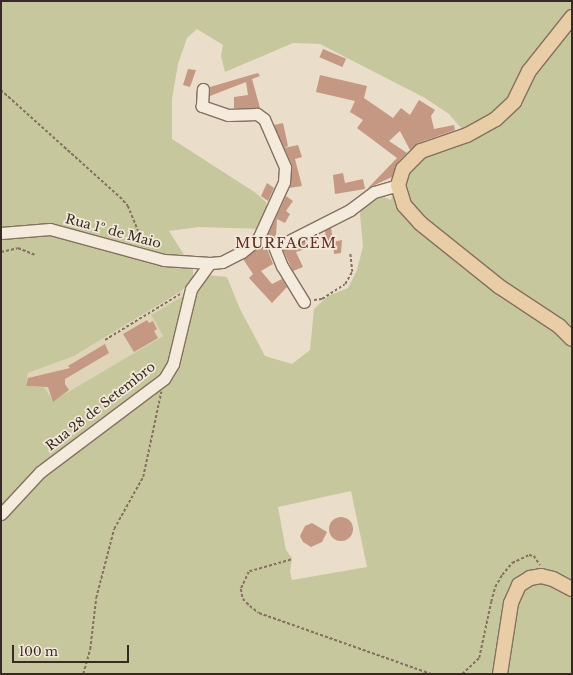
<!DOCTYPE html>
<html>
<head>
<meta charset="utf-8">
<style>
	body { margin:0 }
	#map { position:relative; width:573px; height:675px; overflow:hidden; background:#eaddc9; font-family:"Libre Baskerville",serif }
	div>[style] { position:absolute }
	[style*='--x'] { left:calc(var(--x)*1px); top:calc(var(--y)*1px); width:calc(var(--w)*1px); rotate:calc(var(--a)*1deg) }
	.farmland>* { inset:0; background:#dfd4b8 }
	.green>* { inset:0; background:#c7c79e }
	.building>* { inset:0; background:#c49883; transform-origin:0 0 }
	.round { border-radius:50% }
	.path>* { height:1.5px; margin-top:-0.75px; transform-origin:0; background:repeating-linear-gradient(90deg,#857060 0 3px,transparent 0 5px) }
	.roads { filter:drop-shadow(1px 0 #857060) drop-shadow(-1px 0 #857060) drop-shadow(0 1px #857060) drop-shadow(0 -1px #857060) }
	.minor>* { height:11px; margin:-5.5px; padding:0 5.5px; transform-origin:5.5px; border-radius:5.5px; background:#f5ebdc }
	.major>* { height:14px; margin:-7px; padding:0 7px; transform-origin:7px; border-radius:7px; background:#e8cda6 }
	span { translate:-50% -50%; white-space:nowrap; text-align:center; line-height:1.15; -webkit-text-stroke:3.5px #f2e8d8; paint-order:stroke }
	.street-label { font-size:13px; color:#372a22 }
	.neighbourhood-label { font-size:14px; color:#5f2c26; letter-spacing:1px }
	.frame { position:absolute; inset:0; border:2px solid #372a22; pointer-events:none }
	.scale { position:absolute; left:12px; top:645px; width:117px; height:18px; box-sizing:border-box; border:2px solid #372a22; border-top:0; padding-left:5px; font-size:12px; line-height:14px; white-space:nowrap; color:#372a22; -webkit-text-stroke:3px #f2e8d8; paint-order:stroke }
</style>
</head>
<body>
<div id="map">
	<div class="farmland">
		<div style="clip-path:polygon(182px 289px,185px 295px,151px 315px,163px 336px,53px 402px,26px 386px,28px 373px,74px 356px,175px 296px)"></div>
	</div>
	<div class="green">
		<div style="clip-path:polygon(evenodd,1px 1px,572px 1px,572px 674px,503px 674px,509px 644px,513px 607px,518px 593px,525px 586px,534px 582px,535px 570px,518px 577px,509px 587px,492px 674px,1px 674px,1px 517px,41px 473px,166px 380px,175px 365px,187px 304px,193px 290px,200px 281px,207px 275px,227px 277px,240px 309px,265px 356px,292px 364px,310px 350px,314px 309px,328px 296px,348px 288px,357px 270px,363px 246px,360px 214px,363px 205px,373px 197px,381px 196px,391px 200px,398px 171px,406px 161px,418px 149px,457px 135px,462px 129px,449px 114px,425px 98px,320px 44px,293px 43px,225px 72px,221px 56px,223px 45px,197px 29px,187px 38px,178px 64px,172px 99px,172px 139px,256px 193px,266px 202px,267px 213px,260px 229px,199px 227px,169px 231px,193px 269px,193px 282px,175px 295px,74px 356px,28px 373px,26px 386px,44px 387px,53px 401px,163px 336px,151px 315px,185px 295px,171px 364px,163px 377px,39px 470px,1px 511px,1px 1px,351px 491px,367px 567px,292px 580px,290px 571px,292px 558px,286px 550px,278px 507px,351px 491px)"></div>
	</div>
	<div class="building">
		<div style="left:323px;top:49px;width:25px;height:9px;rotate:23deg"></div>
		<div style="clip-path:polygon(188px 69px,196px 70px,190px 87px,183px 85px)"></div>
		<div style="clip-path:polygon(258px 73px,260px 76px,252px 79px,260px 108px,234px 108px,234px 97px,248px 95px,246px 82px,210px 96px,210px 87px)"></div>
		<div style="clip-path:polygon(320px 75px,367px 86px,364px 98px,393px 118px,401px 108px,410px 115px,419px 100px,435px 110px,431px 116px,434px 129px,454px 125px,455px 130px,418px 143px,410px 150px,400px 131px,389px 141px,407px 153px,397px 163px,392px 177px,368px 188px,397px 158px,357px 128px,363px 120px,350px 112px,355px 101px,316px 92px)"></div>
		<div style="clip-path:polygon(283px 123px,288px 146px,284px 148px,298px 145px,302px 157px,295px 159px,302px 186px,289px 188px,292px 165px,274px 125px)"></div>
		<div style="clip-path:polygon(343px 173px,345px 183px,363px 179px,365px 189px,335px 194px,333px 175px)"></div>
		<div style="clip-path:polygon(267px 183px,274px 188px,268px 201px,261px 196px)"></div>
		<div style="clip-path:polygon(286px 196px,293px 201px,286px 211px,290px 214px,285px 223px,277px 219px,276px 237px,268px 235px)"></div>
		<div style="clip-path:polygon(331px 227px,333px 242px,327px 242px,325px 231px)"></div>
		<div style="clip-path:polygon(342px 240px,341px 253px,334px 254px,333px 242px)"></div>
		<div style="clip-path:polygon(306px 241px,308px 248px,296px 252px,303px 267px,293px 271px,283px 250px)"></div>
		<div style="clip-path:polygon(259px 247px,267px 249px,273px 264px,261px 271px,272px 284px,282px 279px,287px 287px,272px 303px,249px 278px,253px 274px,243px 259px)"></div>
		<div style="clip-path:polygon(147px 320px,149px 323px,153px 321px,157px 329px,154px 331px,158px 338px,134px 352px,123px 334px)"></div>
		<div style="clip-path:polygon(105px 344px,109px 353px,65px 379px,65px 384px,69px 390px,53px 402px,48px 387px,26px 386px,28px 378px,70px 368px,68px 366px)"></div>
		<div class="round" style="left:329px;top:517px;width:24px;height:24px"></div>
		<div style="clip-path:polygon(312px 523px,327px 532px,322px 542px,311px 547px,303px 542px,300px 536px,305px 526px)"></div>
	</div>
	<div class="path">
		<div style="--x:1;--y:90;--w:160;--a:42"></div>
		<div style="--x:120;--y:197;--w:12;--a:48"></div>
		<div style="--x:128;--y:206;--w:42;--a:67.7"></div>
		<div style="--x:1;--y:252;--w:17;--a:-13"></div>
		<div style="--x:18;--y:248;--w:18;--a:22"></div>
		<div style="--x:314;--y:300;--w:8;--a:-7"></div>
		<div style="--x:322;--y:299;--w:27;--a:-33"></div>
		<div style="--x:345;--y:284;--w:14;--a:-60"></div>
		<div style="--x:352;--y:272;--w:19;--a:-96"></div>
		<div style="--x:105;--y:340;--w:88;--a:-31.5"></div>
		<div style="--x:291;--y:560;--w:44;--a:164.1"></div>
		<div style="--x:249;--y:572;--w:19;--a:115"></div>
		<div style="--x:241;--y:589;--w:10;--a:79"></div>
		<div style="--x:243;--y:599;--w:10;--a:45"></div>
		<div style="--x:250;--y:606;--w:11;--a:38"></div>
		<div style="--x:259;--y:613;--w:182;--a:19.5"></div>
		<div style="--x:83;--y:674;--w:26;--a:-74"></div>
		<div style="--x:90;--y:649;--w:51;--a:-83.3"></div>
		<div style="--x:96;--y:598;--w:71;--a:-75.4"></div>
		<div style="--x:114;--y:529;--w:60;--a:-60.9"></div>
		<div style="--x:143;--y:477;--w:87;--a:-78"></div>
		<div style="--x:462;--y:674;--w:23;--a:-43"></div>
		<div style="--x:479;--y:658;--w:57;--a:-77.9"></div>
		<div style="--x:491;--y:602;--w:16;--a:-75"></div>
		<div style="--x:495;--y:587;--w:14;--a:-60"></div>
		<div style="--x:502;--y:575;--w:16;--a:-50"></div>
		<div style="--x:512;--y:563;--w:19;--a:-25"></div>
		<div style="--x:529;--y:555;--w:5;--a:11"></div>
		<div style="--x:534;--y:556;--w:11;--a:56"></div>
	</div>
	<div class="roads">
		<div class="minor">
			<div style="--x:1;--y:233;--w:49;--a:-4.7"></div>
			<div style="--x:50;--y:229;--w:118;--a:15.2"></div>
			<div style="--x:164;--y:260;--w:46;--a:3.7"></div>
			<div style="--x:210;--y:263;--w:12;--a:-5"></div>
			<div style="--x:222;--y:262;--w:22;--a:-27"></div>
			<div style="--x:242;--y:252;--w:21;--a:-39"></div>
			<div style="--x:258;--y:239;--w:63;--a:-65.5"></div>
			<div style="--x:284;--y:182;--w:15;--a:-86"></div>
			<div style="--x:285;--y:167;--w:52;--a:-113.6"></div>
			<div style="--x:264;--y:119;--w:9;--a:-144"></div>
			<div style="--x:257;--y:114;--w:29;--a:178"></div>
			<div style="--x:228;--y:115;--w:28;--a:-161"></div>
			<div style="--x:202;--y:106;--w:17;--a:-87"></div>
			<div style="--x:258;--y:239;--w:16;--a:18"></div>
			<div style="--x:273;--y:244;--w:24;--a:68"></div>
			<div style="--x:282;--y:266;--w:42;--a:58.6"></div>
			<div style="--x:273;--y:244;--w:12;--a:-5"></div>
			<div style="--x:285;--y:243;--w:73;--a:-26.9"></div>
			<div style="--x:350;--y:210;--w:30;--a:-37"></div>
			<div style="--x:374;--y:192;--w:25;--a:-16"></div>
			<div style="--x:1;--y:514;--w:57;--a:-47.1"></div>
			<div style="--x:40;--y:472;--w:155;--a:-36.9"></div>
			<div style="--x:164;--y:379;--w:17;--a:-59"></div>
			<div style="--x:173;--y:364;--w:77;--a:-76.5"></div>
			<div style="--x:191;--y:289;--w:32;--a:-54"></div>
		</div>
		<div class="major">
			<div style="--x:572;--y:17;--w:69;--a:128.5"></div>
			<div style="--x:529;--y:71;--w:34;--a:116"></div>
			<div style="--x:514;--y:102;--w:25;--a:137"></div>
			<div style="--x:496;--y:119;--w:33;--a:151"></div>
			<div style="--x:467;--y:135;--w:49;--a:160.8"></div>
			<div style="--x:421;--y:151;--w:25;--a:135"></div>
			<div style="--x:403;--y:169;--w:17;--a:107"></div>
			<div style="--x:398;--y:185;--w:21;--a:73"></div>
			<div style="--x:404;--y:205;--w:24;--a:48"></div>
			<div style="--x:420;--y:223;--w:102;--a:38.7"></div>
			<div style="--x:500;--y:287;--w:71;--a:33.5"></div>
			<div style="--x:559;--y:326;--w:18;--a:45"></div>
			<div style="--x:500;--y:674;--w:72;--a:-81.2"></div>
			<div style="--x:511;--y:603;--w:20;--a:-66"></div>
			<div style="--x:519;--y:585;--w:13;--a:-32"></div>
			<div style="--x:530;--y:578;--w:11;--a:-10"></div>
			<div style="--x:541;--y:576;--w:12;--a:14"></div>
			<div style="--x:553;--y:579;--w:21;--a:28"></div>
		</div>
	</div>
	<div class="street-label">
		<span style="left:113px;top:232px;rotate:15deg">Rua 1º de Maio</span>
		<span style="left:101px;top:407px;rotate:-38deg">Rua 28 de Setembro</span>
	</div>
	<div class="neighbourhood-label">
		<span style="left:286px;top:243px">MURFACÉM</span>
	</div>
	<div class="frame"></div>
	<div class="scale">100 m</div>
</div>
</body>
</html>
